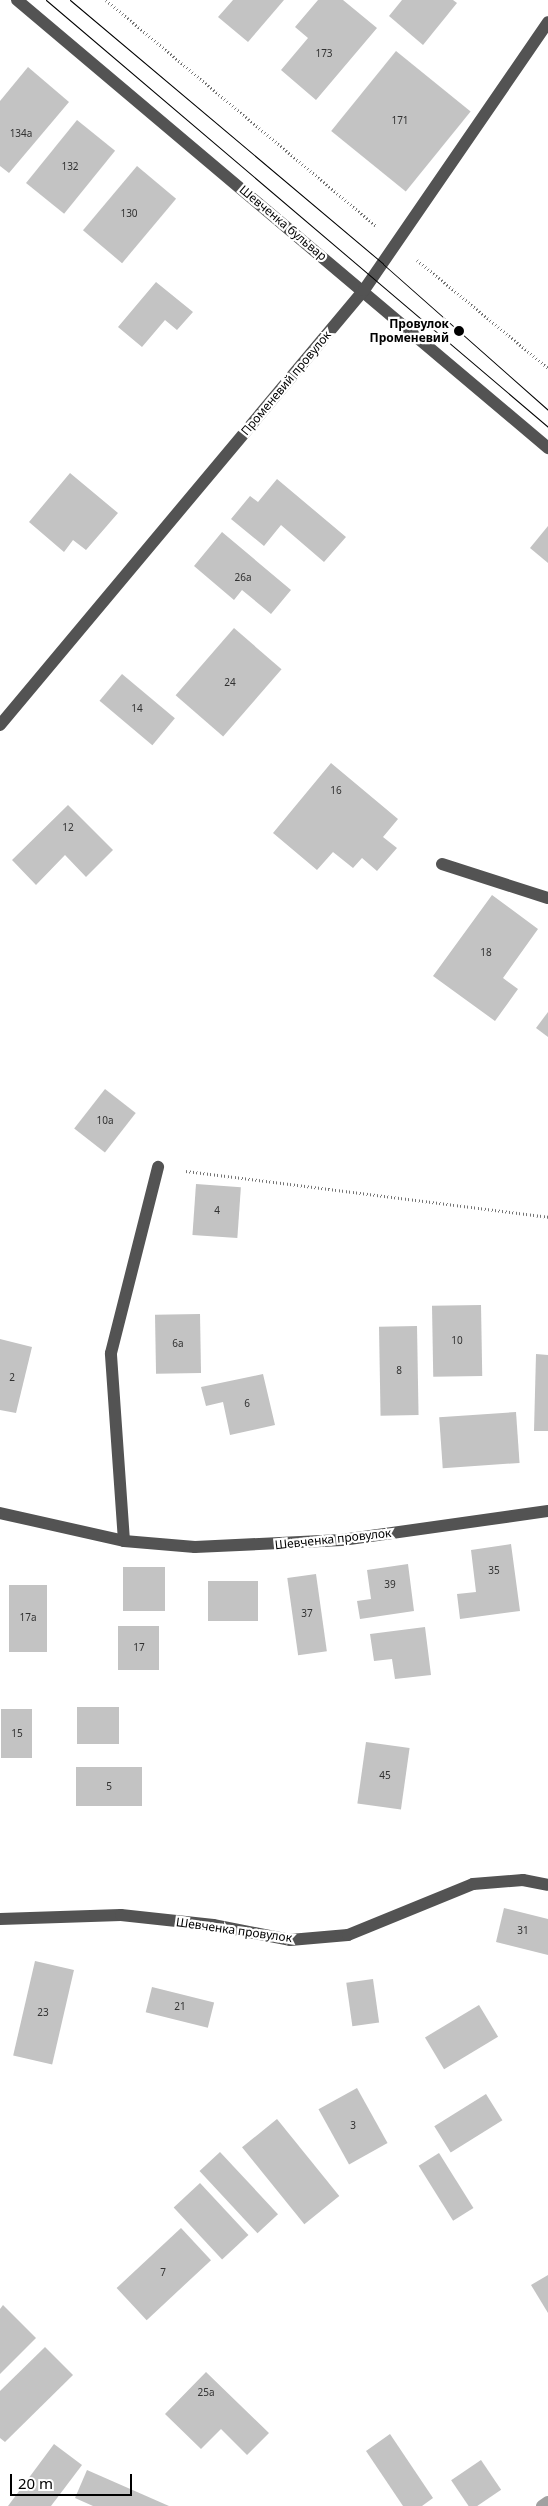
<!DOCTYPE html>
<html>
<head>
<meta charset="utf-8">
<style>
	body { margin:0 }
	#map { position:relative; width:548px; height:2506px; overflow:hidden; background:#fff; font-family:"Noto Sans",sans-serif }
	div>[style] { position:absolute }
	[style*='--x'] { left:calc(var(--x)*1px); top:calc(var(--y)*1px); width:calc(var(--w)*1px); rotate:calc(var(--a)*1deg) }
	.stream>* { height:12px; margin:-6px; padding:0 6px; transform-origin:6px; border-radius:6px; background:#a1a1a1 }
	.building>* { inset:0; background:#c3c3c3; transform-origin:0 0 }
	.path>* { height:3px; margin-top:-1.5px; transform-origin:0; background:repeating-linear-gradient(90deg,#757575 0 1px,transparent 0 3.5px) }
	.minor>* { height:12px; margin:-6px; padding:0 6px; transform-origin:6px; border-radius:6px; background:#535353 }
	.tram>* { height:1px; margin:-0.5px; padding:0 0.5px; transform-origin:0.5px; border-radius:0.5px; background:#000 }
	.dots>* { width:14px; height:14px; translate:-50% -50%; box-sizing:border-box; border:2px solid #fff; border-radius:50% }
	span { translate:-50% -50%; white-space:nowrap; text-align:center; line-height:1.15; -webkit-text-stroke:4.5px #fff; paint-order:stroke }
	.number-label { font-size:10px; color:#313131 }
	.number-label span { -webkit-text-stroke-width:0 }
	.street-label { font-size:12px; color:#000 }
	.poi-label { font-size:12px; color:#000; font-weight:700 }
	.right { translate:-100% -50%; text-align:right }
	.scale { position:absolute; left:10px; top:2474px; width:122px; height:22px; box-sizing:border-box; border:2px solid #000; border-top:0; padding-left:6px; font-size:15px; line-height:18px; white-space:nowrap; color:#000; -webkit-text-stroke:4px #fff; paint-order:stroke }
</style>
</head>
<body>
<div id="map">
	<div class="stream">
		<div style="--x:542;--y:2506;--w:7;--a:-34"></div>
	</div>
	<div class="building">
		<div style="clip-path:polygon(233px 0,284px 0,248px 42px,218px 17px)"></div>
		<div style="clip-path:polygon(318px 0,343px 0,377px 28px,316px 100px,281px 70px,308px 38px,295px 27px)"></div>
		<div style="clip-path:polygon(402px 0,453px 0,457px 3px,423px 45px,389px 16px)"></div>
		<div style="left:396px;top:51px;width:96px;height:103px;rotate:39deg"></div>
		<div style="clip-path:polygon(28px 67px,69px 102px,9px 173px,0 166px,0 101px)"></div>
		<div style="left:77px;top:120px;width:49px;height:81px;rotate:39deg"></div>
		<div style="left:137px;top:166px;width:51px;height:84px;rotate:40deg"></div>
		<div style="clip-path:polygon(156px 282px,193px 312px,177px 330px,165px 320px,142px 347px,118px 327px)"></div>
		<div style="clip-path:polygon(70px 473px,118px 513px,86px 550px,73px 540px,64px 552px,29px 522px)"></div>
		<div style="clip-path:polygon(277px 479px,346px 537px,324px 562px,281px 525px,264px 546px,231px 519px,250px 496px,258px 502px)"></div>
		<div style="clip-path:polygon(548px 526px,548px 563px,530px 548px)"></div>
		<div style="clip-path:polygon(222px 532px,291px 590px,271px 614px,242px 590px,234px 600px,194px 566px)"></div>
		<div style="left:234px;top:628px;width:63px;height:89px;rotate:41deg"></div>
		<div style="left:122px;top:674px;width:69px;height:35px;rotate:40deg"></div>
		<div style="clip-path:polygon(331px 763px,398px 819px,383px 837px,397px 848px,377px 871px,362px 858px,353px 868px,333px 852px,317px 870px,273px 833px)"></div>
		<div style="clip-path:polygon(68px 805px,113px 850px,86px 877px,65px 855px,36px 885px,12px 860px)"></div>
		<div style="clip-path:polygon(492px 895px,538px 929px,503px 978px,518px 989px,495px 1021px,433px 976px)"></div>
		<div style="clip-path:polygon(548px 1012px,548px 1037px,536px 1028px)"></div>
		<div style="left:105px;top:1089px;width:39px;height:50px;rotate:38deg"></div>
		<div style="left:196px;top:1184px;width:45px;height:51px;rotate:4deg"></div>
		<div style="left:481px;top:1305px;width:71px;height:49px;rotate:89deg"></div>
		<div style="left:200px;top:1314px;width:59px;height:45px;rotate:89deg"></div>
		<div style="left:417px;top:1326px;width:89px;height:38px;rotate:89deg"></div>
		<div style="clip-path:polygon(0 1339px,32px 1347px,16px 1413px,0 1410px)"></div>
		<div style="clip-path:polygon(536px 1354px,548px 1355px,548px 1431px,534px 1431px)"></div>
		<div style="clip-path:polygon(263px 1374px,275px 1425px,230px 1435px,223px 1402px,206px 1406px,201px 1387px)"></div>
		<div style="left:516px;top:1412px;width:51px;height:77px;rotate:86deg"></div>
		<div style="clip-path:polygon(511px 1544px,520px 1611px,460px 1619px,457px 1594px,476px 1592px,471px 1550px)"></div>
		<div style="clip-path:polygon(408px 1564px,414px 1611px,360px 1619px,357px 1601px,371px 1599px,367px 1570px)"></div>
		<div style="left:123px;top:1567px;width:42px;height:44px"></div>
		<div style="left:316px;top:1574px;width:78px;height:29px;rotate:82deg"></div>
		<div style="left:208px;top:1581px;width:50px;height:40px"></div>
		<div style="left:9px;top:1585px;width:38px;height:67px"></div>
		<div style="left:118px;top:1626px;width:41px;height:44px"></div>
		<div style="clip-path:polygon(425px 1627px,431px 1675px,395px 1679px,392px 1659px,374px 1661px,370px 1634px)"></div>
		<div style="left:77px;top:1707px;width:42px;height:37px"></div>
		<div style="left:1px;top:1709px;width:31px;height:49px"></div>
		<div style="left:366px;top:1742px;width:44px;height:62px;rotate:8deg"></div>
		<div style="left:142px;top:1767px;width:39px;height:66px;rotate:90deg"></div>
		<div style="clip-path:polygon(504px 1908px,548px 1919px,548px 1955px,496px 1942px)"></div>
		<div style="left:35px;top:1961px;width:40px;height:97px;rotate:13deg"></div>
		<div style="left:373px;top:1979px;width:44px;height:27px;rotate:82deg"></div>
		<div style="left:152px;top:1987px;width:64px;height:26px;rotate:14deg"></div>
		<div style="left:479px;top:2005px;width:37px;height:63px;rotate:59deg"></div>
		<div style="left:357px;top:2088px;width:63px;height:44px;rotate:61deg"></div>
		<div style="left:486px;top:2094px;width:31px;height:61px;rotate:58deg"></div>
		<div style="left:277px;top:2119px;width:99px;height:45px;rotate:51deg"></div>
		<div style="left:220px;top:2152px;width:85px;height:28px;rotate:47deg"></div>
		<div style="left:439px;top:2153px;width:65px;height:24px;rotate:58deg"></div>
		<div style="left:200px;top:2183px;width:71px;height:36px;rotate:47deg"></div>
		<div style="left:181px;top:2228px;width:44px;height:88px;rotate:47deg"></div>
		<div style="clip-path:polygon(548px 2275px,548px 2313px,531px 2285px)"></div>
		<div style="clip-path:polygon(3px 2305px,36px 2338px,0 2374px,0 2309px)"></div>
		<div style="clip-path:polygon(45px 2347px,73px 2375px,5px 2442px,0 2438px,0 2391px)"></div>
		<div style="clip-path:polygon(206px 2372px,269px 2433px,247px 2455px,221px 2429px,201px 2449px,165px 2414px)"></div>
		<div style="clip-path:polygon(390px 2434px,433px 2498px,422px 2506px,403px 2506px,366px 2451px)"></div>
		<div style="clip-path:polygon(54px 2444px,82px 2465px,51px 2506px,8px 2506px)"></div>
		<div style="left:481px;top:2460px;width:36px;height:36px;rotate:56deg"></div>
		<div style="clip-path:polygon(87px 2470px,169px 2506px,93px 2506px,75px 2498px)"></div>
	</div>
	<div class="path">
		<div style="--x:106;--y:0;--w:352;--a:39.9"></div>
		<div style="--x:417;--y:260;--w:170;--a:39.5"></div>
		<div style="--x:186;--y:1171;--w:365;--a:7.2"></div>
	</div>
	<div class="minor">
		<div style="--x:17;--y:0;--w:695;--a:40.15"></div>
		<div style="--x:0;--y:725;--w:567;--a:-50.08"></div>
		<div style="--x:364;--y:290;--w:325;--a:-55.5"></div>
		<div style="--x:442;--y:864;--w:111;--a:17.8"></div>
		<div style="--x:0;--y:1513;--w:127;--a:12.7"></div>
		<div style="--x:124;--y:1541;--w:71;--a:4.8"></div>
		<div style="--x:195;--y:1547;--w:147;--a:-2.7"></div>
		<div style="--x:342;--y:1540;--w:208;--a:-8"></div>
		<div style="--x:124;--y:1541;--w:188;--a:-94"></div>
		<div style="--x:111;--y:1353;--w:192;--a:-75.8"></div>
		<div style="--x:0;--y:1919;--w:121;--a:-1.9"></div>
		<div style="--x:121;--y:1915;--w:93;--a:6.2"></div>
		<div style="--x:213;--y:1925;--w:78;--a:11"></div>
		<div style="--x:290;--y:1940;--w:58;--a:-4.9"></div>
		<div style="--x:348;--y:1935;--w:135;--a:-22.2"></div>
		<div style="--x:473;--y:1884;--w:50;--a:-4.6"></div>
		<div style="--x:523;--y:1880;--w:25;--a:11"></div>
	</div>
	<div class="tram">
		<div style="--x:46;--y:0;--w:659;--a:40.38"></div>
		<div style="--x:70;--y:0;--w:409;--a:40.1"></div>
		<div style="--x:383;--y:264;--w:220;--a:41.5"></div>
	</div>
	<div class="dots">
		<div style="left:459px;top:331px;background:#000"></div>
	</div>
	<div class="number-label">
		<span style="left:324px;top:54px">173</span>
		<span style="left:400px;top:121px">171</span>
		<span style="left:21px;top:134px">134а</span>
		<span style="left:70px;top:167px">132</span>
		<span style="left:129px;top:214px">130</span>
		<span style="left:243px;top:578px">26а</span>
		<span style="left:230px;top:683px">24</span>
		<span style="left:137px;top:709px">14</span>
		<span style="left:336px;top:791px">16</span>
		<span style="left:68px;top:828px">12</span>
		<span style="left:486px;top:953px">18</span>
		<span style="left:105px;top:1121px">10а</span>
		<span style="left:217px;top:1211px">4</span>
		<span style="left:457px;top:1341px">10</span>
		<span style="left:178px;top:1344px">6а</span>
		<span style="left:399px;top:1371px">8</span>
		<span style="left:12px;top:1378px">2</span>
		<span style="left:247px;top:1404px">6</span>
		<span style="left:494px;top:1571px">35</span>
		<span style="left:390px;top:1585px">39</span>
		<span style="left:307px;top:1614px">37</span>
		<span style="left:28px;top:1618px">17а</span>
		<span style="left:139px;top:1648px">17</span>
		<span style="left:17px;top:1734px">15</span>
		<span style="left:385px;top:1776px">45</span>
		<span style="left:109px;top:1787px">5</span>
		<span style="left:523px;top:1931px">31</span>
		<span style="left:180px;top:2007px">21</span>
		<span style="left:43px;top:2013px">23</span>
		<span style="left:353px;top:2126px">3</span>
		<span style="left:163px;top:2273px">7</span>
		<span style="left:206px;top:2393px">25а</span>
	</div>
	<div class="street-label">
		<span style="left:283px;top:223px;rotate:40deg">Шевченка бульвар</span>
		<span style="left:286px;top:383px;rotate:-50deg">Променевий провулок</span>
		<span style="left:333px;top:1539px;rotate:-6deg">Шевченка провулок</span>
		<span style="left:234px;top:1930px;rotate:8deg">Шевченка провулок</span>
	</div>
	<div class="poi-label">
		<span class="right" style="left:449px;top:331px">Провулок<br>Променевий</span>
	</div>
	<div class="scale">20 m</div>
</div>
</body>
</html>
